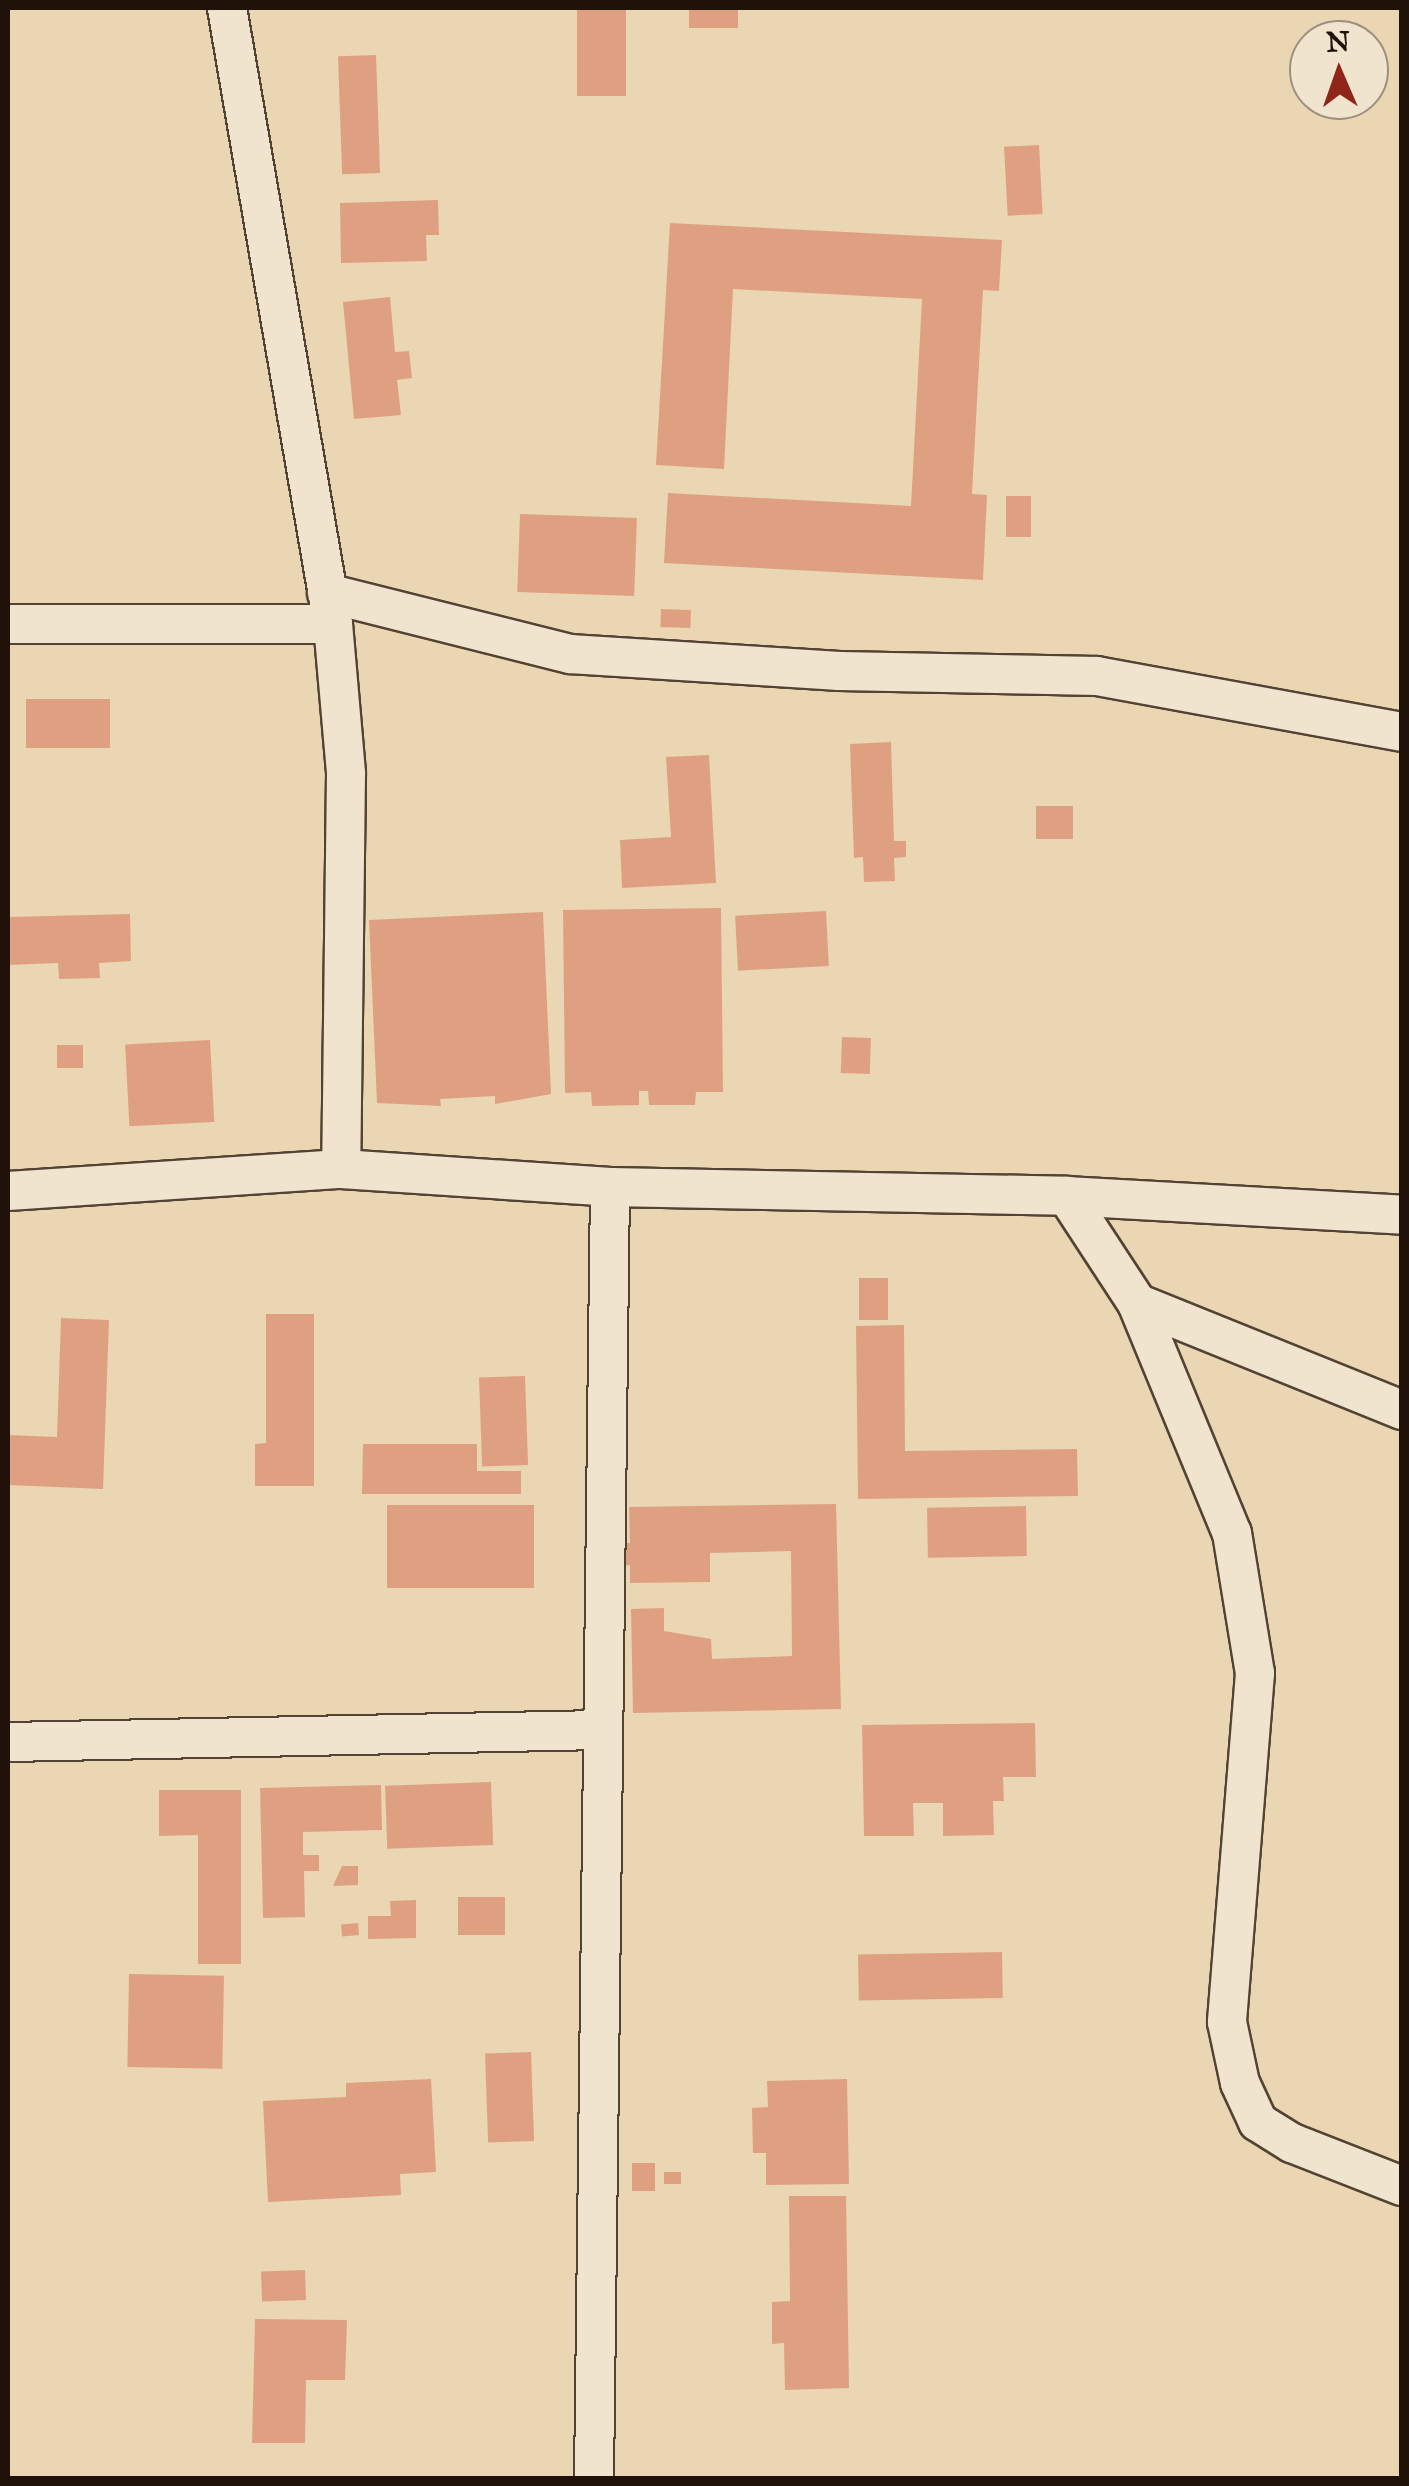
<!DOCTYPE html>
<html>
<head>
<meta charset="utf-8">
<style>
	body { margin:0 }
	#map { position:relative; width:1409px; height:2486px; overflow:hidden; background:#ead6b3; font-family:"IM FELL Great Primer",serif }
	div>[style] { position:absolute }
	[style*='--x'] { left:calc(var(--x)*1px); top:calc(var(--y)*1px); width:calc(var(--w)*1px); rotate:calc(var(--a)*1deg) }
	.building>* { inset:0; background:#dfa082; transform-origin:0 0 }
	.roads { filter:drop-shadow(2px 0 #534334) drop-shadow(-2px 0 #534334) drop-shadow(0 2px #534334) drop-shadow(0 -2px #534334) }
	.street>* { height:38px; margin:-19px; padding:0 19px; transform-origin:19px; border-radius:19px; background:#f1e4ce }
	span { translate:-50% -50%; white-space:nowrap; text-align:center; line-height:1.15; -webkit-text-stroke:10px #f1e4ce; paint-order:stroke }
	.frame { position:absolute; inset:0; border:10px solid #211209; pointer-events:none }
	.north { position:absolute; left:1289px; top:20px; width:100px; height:100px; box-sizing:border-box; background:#f1e4ce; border:2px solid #9e907f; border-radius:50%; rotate:358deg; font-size:28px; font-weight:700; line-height:40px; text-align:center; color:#211209 }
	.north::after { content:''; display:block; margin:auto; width:35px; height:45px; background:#8f2418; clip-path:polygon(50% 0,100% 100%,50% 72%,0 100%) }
</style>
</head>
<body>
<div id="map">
	<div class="building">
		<div style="left:577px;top:8px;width:49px;height:88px"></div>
		<div style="left:689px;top:8px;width:49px;height:20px"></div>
		<div style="left:376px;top:55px;width:118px;height:38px;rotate:88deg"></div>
		<div style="left:1039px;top:145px;width:69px;height:35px;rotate:87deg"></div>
		<div style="clip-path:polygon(438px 200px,439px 235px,426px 235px,427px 261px,341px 263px,340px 203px)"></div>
		<div style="clip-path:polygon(670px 223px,1002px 240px,999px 291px,983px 290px,972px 494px,987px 495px,983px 580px,664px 563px,668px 493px,911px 506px,922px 299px,733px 289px,724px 469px,656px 465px)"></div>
		<div style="clip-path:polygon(390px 297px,395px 352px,409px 351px,412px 378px,397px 380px,401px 415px,354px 419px,343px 302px)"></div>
		<div style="left:1006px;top:496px;width:25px;height:41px"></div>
		<div style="left:520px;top:514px;width:117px;height:78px;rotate:2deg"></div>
		<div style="left:661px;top:609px;width:30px;height:18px;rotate:2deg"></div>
		<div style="left:26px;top:699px;width:84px;height:49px"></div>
		<div style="clip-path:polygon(891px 742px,894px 841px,906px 841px,906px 857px,894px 858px,895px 881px,864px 882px,863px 857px,854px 858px,850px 744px)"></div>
		<div style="clip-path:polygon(709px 755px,716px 883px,622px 888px,620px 840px,671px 837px,666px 757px)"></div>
		<div style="left:1036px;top:806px;width:37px;height:33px"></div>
		<div style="clip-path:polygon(721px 908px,723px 1092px,696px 1092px,695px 1105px,649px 1105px,648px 1091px,639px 1091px,639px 1105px,592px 1106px,591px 1092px,565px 1093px,563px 910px)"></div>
		<div style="left:826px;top:911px;width:55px;height:91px;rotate:87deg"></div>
		<div style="clip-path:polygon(543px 912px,551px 1094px,495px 1104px,495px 1096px,440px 1099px,441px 1106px,377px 1103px,369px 920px)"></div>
		<div style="clip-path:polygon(130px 914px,131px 961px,99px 963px,100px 978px,59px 979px,58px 963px,8px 965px,8px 917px)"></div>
		<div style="left:842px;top:1037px;width:29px;height:36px;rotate:2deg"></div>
		<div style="left:210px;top:1040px;width:82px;height:85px;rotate:87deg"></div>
		<div style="left:57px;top:1045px;width:26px;height:23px"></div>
		<div style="left:888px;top:1278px;width:42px;height:29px;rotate:90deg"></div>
		<div style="clip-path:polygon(266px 1314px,314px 1314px,314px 1486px,255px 1486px,255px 1444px,266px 1443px)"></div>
		<div style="clip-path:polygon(61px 1318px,109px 1320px,103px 1489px,8px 1485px,8px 1435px,57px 1437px)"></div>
		<div style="clip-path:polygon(904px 1325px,905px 1451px,1077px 1449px,1078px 1496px,858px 1499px,856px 1326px)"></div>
		<div style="left:525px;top:1376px;width:89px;height:46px;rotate:88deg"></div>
		<div style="clip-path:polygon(363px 1444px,477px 1444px,477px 1471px,521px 1471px,521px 1494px,362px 1494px)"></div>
		<div style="clip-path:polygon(836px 1504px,841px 1709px,633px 1713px,631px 1609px,664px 1608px,664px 1631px,711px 1639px,712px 1659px,792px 1656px,791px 1551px,710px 1553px,710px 1582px,630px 1583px,630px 1565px,617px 1566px,617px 1543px,630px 1543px,629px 1507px)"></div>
		<div style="left:387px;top:1505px;width:147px;height:83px"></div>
		<div style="left:1026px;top:1506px;width:50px;height:99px;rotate:89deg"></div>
		<div style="clip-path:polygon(1035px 1723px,1036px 1777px,1003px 1777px,1004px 1801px,993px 1801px,994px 1835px,943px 1836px,943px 1803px,913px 1803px,914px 1836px,864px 1836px,862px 1725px)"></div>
		<div style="left:491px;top:1782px;width:63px;height:106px;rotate:88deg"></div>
		<div style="clip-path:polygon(381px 1785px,382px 1830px,303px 1832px,303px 1855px,319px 1855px,319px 1871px,304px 1871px,305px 1917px,263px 1918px,260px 1788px)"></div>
		<div style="clip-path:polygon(159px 1790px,241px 1790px,241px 1964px,198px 1964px,198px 1835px,159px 1836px)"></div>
		<div style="clip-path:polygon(342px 1866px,358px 1866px,358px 1885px,333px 1886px)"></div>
		<div style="left:505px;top:1897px;width:38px;height:47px;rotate:90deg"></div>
		<div style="clip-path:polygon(416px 1900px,416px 1938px,368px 1939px,368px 1916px,391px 1916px,390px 1901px)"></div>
		<div style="left:358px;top:1923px;width:12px;height:17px;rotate:85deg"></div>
		<div style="left:1002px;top:1952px;width:46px;height:144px;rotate:89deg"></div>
		<div style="left:129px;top:1974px;width:95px;height:93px;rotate:1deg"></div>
		<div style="left:531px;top:2052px;width:89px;height:46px;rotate:88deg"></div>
		<div style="clip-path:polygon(431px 2079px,436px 2172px,400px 2174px,401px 2195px,268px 2202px,263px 2101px,346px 2097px,346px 2083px)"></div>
		<div style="clip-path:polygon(847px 2079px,849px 2184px,766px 2185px,766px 2153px,753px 2153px,752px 2108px,768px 2107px,767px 2081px)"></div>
		<div style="left:632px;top:2163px;width:23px;height:28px"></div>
		<div style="left:681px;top:2172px;width:12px;height:17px;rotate:90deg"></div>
		<div style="clip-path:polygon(789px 2196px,846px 2196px,849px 2388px,785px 2390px,784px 2343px,772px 2344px,772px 2302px,790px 2301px)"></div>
		<div style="left:305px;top:2270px;width:30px;height:44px;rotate:88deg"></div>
		<div style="clip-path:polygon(255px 2319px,347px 2320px,345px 2380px,306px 2380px,305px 2443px,252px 2443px)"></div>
	</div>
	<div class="roads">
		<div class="street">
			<div style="--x:227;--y:8;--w:625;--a:80.24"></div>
			<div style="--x:333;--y:624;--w:151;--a:85"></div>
			<div style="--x:346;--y:774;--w:395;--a:90.7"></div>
			<div style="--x:327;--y:593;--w:251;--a:14.1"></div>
			<div style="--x:570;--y:654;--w:270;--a:3.6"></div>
			<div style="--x:839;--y:671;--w:258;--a:1.1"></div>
			<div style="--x:1097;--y:676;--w:310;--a:10.4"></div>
			<div style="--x:8;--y:624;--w:325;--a:0"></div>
			<div style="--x:8;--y:1191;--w:334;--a:-3.8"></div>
			<div style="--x:341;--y:1169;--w:270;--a:3.8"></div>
			<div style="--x:610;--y:1187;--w:457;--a:1.1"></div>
			<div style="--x:1067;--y:1196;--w:336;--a:3.2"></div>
			<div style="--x:1067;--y:1196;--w:128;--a:56.8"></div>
			<div style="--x:1137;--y:1303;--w:249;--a:67.6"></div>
			<div style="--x:1232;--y:1533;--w:142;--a:80.7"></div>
			<div style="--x:1255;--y:1673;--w:350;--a:94.6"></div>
			<div style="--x:1227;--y:2022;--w:62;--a:78"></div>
			<div style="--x:1240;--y:2083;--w:43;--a:65.2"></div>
			<div style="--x:1258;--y:2122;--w:40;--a:32"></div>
			<div style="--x:1292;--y:2143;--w:118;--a:21.4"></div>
			<div style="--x:1137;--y:1303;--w:286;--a:22"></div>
			<div style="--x:8;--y:1742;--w:595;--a:-1.16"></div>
			<div style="--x:594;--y:2478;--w:1291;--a:-89.29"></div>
		</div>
	</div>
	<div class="frame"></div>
	<div class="north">N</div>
</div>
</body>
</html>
